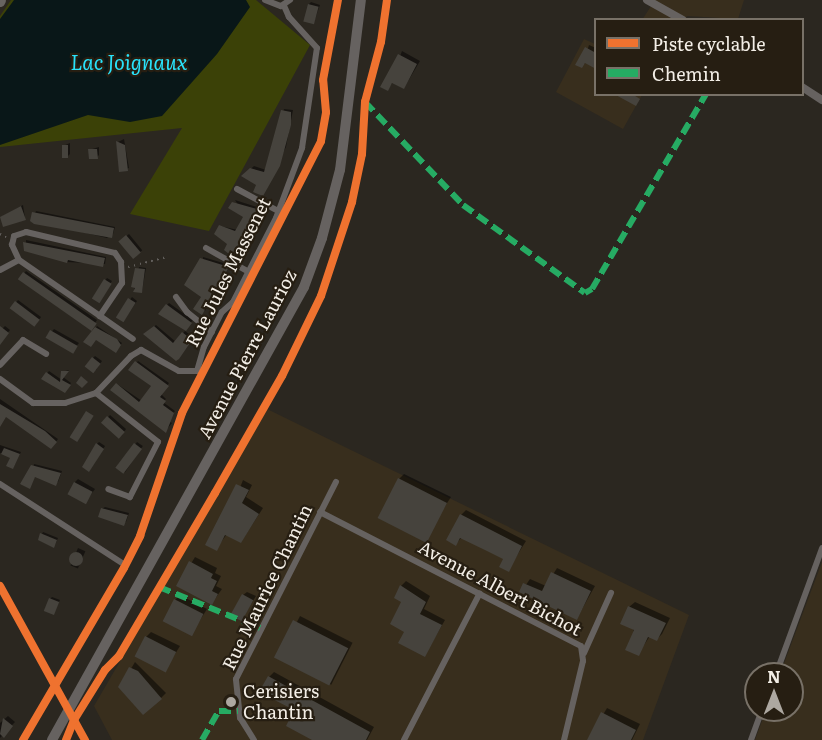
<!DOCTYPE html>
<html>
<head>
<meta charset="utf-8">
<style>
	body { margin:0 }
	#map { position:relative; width:822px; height:740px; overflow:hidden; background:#2b2720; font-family:Literata,serif }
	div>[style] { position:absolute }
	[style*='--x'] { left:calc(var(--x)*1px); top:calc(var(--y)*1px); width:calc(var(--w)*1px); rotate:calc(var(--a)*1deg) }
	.built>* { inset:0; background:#382e1d }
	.green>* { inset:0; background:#3b4107 }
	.water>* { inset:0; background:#091718 }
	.shadow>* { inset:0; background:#0007; transform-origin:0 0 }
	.building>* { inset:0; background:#46433d; transform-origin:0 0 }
	.round { border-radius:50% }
	.path>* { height:1.5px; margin-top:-0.75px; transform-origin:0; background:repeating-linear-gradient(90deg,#625f5c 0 1.5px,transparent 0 6px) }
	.minor>* { height:6px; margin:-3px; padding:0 3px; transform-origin:3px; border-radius:3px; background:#666260 }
	.tertiary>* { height:8px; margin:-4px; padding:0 4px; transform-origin:4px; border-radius:4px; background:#666260 }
	.secondary>* { height:9px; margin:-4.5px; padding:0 4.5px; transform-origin:4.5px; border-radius:4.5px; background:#686461 }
	.primary>* { height:10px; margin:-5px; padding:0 5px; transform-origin:5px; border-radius:5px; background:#666260 }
	.quiet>* { height:6px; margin-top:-3px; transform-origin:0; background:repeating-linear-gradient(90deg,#26ab63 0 12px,transparent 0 18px) }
	.cycleway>* { height:8px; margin:-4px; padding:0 4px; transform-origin:4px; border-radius:4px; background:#ef722f }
	.dots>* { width:16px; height:16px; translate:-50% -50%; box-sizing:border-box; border:3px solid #261e12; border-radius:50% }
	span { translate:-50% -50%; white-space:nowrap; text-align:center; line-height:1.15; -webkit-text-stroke:4.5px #261e12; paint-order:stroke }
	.street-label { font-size:18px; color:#f3eee6 }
	.poi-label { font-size:18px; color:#f3eee6 }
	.left { translate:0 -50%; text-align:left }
	.water-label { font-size:20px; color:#29e2fa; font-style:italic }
	.legend { position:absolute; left:594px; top:18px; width:210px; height:78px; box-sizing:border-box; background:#261e12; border:2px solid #787167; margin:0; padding:8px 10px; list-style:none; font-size:18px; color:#f3eee6 }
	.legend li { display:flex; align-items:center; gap:12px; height:30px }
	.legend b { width:30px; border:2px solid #787167 }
	.north { position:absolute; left:744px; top:662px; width:60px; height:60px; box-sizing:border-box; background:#261e12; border:2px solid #787167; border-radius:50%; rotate:0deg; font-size:16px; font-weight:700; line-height:24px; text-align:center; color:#f3eee6 }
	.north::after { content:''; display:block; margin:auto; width:21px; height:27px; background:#ada8a1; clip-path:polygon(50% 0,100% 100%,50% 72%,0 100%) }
</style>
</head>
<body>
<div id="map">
	<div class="built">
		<div style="clip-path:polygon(655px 0,744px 0,738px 19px,687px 16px,685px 19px,642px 20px)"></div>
		<div style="clip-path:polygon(584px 39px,595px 44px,596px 94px,642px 95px,623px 129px,556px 92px)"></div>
		<div style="clip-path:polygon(267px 409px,689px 615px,643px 740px,112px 740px,94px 706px)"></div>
		<div style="clip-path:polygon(822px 562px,822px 740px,755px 740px,766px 710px,792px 710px,792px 674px,780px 674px)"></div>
	</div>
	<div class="green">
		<div style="clip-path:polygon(11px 0,256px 0,310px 45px,209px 231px,130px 214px,182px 128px,0 147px,0 16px)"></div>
	</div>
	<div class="water">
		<div style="clip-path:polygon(14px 0,246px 0,250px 7px,217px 54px,162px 116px,130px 122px,88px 115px,0 145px,0 19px)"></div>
	</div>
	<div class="shadow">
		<div style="clip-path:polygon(311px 2px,320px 5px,314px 22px,309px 4px)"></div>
		<div style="clip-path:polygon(589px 45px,596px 48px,596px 67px,586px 62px,582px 66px)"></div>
		<div style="clip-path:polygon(402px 51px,420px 61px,404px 88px,393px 82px,387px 90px)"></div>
		<div style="clip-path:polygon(284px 109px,293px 110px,286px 147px,262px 194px,258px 184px,243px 176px,254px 166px,266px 170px)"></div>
		<div style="clip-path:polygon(124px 139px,129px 168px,121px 170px,118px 142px)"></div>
		<div style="clip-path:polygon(70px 143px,70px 154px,68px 156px,63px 146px)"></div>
		<div style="clip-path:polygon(99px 147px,99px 155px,97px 157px,89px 150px)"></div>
		<div style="clip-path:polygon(235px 200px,257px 207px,237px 252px,220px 226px,238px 230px,245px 216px)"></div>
		<div style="clip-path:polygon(23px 205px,25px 218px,3px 216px)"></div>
		<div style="clip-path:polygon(36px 211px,115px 227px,113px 234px,107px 238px,32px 220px)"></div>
		<div style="left:129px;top:234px;width:21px;height:11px;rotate:51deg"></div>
		<div style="clip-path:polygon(26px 240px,106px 257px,105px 264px,67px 262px,26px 250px)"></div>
		<div style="clip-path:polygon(203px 257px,230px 265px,205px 311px,195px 308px,203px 297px)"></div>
		<div style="clip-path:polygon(139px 267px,146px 268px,142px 291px,134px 290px)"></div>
		<div style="clip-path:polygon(26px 271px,97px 320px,93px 326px,20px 279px)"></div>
		<div style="clip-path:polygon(107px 278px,112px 281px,100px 299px,93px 297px)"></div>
		<div style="clip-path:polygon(132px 297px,137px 301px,125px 319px,117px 317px)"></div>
		<div style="clip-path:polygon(18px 300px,41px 317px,36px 324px,12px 308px)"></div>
		<div style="clip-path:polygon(169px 303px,193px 320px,185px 329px,167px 305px)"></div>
		<div style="clip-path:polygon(156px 325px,176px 342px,185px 331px,193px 337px,178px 357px,145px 334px)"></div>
		<div style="clip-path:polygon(5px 326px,10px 330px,0 342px,0 331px)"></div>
		<div style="clip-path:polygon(97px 326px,122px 343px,117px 349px,96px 328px)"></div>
		<div style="clip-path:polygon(54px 329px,79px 343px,74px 349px,47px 337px)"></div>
		<div style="clip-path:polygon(95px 356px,102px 361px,96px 370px,93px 358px)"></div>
		<div style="clip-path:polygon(138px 361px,169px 383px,161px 394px,166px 399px,163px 402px,175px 411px,167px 420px,172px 423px,167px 429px,117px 384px,142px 401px,153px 386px,130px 370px)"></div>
		<div style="clip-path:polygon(69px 370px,63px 377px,71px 383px,67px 389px,43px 379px,49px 371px,62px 380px,62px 372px)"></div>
		<div style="clip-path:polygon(0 399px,58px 439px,53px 446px,6px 416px,0 425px)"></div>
		<div style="clip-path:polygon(110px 415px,126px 429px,121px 436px,103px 423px)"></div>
		<div style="clip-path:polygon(99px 442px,105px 446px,91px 468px,97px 444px)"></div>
		<div style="left:137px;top:442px;width:7px;height:32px;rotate:34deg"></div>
		<div style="clip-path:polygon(0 445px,21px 452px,13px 468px,12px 457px,0 453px)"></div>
		<div style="clip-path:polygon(34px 464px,62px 471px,58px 482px,35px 476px,30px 487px)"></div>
		<div style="clip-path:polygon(404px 474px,451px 497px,423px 540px,399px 479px)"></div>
		<div style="clip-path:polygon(78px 479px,95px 489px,85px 503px,75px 482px)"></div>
		<div style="clip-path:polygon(243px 480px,252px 485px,246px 497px,263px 508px,241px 542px,227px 534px,216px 549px)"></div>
		<div style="clip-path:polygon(105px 507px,129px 513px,126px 522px,102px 509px)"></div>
		<div style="clip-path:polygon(466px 510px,526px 541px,508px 570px,505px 559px,462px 537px,456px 544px,461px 515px)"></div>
		<div style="clip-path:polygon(43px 532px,58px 538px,55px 545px,42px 534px)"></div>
		<div style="left:78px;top:548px;width:8px;height:19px;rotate:23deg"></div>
		<div style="clip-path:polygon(195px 557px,217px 568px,215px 573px,221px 576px,216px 586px,222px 589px,212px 603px,178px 585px)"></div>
		<div style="clip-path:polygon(557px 568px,595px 586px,577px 618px,521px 592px,530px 579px,546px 586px)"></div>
		<div style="clip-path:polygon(406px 581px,430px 596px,424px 609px,445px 620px,425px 655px,406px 631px,401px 586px)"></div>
		<div style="clip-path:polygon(247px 592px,256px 596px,242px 619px,243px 595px)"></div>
		<div style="clip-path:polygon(180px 595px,207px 609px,192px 633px,175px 600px)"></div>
		<div style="clip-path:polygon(52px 597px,60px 600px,53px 613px,50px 599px)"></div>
		<div style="clip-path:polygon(635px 602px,670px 618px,662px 634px,657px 639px,650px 636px,638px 654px,629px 607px)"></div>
		<div style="left:300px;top:616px;width:59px;height:47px;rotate:27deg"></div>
		<div style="clip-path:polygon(151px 632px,180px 646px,165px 670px,146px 637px)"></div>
		<div style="clip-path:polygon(135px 662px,166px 693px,161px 698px,120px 687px)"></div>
		<div style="clip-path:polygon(274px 672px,374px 727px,367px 740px,315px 740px,296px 709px,269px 677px)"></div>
		<div style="clip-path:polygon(607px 708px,640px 724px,632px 740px,588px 740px)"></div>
		<div style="clip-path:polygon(8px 716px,15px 722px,0 738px,0 723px)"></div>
	</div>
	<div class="building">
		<div style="left:308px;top:4px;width:11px;height:18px;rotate:15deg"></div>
		<div style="clip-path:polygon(585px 47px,596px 53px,596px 69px,585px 63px,582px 68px,575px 65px)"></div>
		<div style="clip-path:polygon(398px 54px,417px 64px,404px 89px,392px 83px,388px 91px,380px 87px)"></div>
		<div style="clip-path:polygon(614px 94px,632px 94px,640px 99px,636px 106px)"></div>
		<div style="clip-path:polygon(281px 110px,291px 112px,291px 125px,280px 166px,263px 196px,253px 192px,256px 185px,241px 176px,250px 168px,264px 172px)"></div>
		<div style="clip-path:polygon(116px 141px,125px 145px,128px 171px,119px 172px)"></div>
		<div style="left:62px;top:145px;width:6px;height:13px"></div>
		<div style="clip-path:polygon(88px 149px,97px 149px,98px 159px,89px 159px)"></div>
		<div style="clip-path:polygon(232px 202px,257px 209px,234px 258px,224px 250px,227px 244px,214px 234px,219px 225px,235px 231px,243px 217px,228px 208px)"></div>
		<div style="clip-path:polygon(21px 206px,26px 220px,3px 227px,0 217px)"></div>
		<div style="clip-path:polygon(32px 212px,114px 228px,112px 238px,34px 224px,30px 221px)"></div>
		<div style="left:126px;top:235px;width:23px;height:10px;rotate:50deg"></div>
		<div style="clip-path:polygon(23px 242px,105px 258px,103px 267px,68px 260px,67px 263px,24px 251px)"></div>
		<div style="clip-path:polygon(200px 258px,229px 267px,202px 315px,193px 309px,201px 297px,184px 285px)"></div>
		<div style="clip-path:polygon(135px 268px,145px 269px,142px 293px,133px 292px,135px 288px,131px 287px)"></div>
		<div style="left:23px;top:272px;width:90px;height:9px;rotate:35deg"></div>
		<div style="left:104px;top:279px;width:9px;height:23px;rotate:32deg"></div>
		<div style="left:128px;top:298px;width:9px;height:23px;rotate:32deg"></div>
		<div style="left:15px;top:301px;width:31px;height:9px;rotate:37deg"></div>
		<div style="clip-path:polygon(166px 304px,192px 323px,186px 331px,158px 314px)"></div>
		<div style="clip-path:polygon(0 326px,9px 333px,0 345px)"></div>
		<div style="clip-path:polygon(154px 326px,173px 343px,182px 332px,192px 340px,179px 359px,176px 361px,143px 334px)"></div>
		<div style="clip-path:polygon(95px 327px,117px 339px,121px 345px,116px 353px,96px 340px,91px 347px,83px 342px)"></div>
		<div style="left:50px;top:330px;width:32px;height:9px;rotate:30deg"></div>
		<div style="left:92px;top:357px;width:11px;height:12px;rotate:38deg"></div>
		<div style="clip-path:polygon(135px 361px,169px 386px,160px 397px,166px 401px,163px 405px,174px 413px,166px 433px,110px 390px,116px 383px,139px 402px,151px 386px,128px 370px)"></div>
		<div style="clip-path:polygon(61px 371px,69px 371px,62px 380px,71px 385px,65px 393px,41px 379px,46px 372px,60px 382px)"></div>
		<div style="clip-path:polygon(81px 376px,88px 382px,82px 388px,76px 383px)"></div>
		<div style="clip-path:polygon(0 404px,45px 431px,57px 442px,51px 449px,6px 417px,0 427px)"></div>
		<div style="left:86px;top:411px;width:9px;height:31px;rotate:32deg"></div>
		<div style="left:107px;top:416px;width:24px;height:9px;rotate:42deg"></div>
		<div style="clip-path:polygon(96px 443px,104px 449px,89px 472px,82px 467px)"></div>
		<div style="left:134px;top:443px;width:10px;height:31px;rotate:37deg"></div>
		<div style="clip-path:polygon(4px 448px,20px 454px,13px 469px,6px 466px,10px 458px,1px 454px)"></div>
		<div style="clip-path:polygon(31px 465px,61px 473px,56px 486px,35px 477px,30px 489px,20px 484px)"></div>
		<div style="left:398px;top:478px;width:55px;height:45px;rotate:27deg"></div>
		<div style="left:74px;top:482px;width:21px;height:14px;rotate:28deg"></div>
		<div style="clip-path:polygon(236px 484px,249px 490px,242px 503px,259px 514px,241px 543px,225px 535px,217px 551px,205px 545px)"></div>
		<div style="clip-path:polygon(101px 508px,128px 515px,124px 526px,98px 517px)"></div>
		<div style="clip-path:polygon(460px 514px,522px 546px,509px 572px,499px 567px,503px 559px,487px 551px,460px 538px,456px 546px,446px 540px)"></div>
		<div style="clip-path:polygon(40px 533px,57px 540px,54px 548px,38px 540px)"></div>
		<div class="round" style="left:69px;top:552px;width:14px;height:14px"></div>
		<div style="clip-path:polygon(189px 561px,213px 574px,211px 578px,217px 581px,212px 591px,218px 594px,212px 605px,176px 586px)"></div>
		<div style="clip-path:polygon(551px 572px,591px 591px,577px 620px,519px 592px,523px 583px,542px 591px)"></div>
		<div style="clip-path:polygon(400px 585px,426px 602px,420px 614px,442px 625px,425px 657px,398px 643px,404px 632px,390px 624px,401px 602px,394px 598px)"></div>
		<div style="left:242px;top:594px;width:13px;height:24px;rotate:29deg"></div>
		<div style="left:49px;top:598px;width:11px;height:14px;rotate:22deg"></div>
		<div style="left:174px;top:599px;width:33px;height:25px;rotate:27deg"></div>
		<div style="clip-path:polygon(628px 606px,666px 623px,657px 641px,648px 637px,639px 656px,625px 650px,634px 630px,620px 624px)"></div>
		<div style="left:293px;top:620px;width:62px;height:42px;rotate:27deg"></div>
		<div style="left:145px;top:636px;width:35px;height:23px;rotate:27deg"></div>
		<div style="clip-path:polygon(129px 667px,138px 671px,162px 699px,143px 715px,118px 687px)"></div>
		<div style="clip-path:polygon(268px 676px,370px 732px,366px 740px,312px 740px,286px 726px,294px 710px,259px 692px)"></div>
		<div style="clip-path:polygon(601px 712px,636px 730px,631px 740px,587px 740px)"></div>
		<div style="clip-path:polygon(3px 718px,13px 726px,4px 738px,0 734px)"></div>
	</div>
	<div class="path">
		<div style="--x:0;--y:234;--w:7;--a:27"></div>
		<div style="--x:128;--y:267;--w:40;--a:-14.4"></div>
	</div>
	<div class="minor">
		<div style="--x:265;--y:0;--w:17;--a:21"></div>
		<div style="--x:281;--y:6;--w:11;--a:-34"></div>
		<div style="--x:237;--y:189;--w:47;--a:28.2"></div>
		<div style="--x:206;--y:248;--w:49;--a:29.2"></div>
		<div style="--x:0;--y:270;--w:21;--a:-28"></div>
		<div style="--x:176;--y:297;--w:19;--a:54"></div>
		<div style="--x:187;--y:312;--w:32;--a:39"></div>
		<div style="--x:100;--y:316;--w:98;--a:-145.3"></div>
		<div style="--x:19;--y:260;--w:17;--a:-115"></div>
		<div style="--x:12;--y:245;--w:9;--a:-77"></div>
		<div style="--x:14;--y:236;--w:13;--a:-18"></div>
		<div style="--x:26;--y:232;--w:91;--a:13.3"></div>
		<div style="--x:115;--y:253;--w:11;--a:56"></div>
		<div style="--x:121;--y:262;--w:21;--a:87"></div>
		<div style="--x:122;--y:283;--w:40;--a:124"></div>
		<div style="--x:100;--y:316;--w:40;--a:34.9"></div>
		<div style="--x:0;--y:365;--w:34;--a:-47"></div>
		<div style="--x:23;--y:340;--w:27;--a:31"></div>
		<div style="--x:0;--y:379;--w:41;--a:36"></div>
		<div style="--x:33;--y:403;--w:32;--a:0"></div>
		<div style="--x:65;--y:403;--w:33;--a:-18"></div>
		<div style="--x:96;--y:393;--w:51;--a:-46.6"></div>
		<div style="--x:131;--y:356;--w:12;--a:-31"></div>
		<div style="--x:141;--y:350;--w:43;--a:28.9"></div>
		<div style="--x:179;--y:371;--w:18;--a:0"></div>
		<div style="--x:197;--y:371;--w:25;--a:-74"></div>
		<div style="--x:204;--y:347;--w:39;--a:-63"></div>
		<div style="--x:222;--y:312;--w:15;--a:-42"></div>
		<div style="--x:233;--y:302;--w:94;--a:-62.9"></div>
		<div style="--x:276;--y:218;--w:75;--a:-69.6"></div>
		<div style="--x:302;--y:148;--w:101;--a:-81.5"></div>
		<div style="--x:317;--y:48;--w:42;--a:-132.1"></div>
		<div style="--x:289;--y:17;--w:12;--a:-114"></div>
		<div style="--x:96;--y:393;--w:79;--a:38.3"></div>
		<div style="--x:158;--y:442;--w:62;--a:117"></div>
		<div style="--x:130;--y:497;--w:23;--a:-160"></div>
		<div style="--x:0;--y:484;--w:149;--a:32.9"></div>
		<div style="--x:320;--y:512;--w:293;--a:27.2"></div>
		<div style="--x:581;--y:646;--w:15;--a:82"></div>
		<div style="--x:583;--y:661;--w:81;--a:103.5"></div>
		<div style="--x:584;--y:653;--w:66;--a:-65.8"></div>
		<div style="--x:776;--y:674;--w:134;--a:-69.9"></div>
		<div style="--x:254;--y:740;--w:26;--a:-122"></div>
		<div style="--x:240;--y:718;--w:39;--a:-96"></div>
		<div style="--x:236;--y:679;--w:221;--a:-63.1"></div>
		<div style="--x:404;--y:740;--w:165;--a:-62.7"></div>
		<div style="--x:751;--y:740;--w:32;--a:-70"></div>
	</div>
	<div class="tertiary">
		<div style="--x:647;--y:0;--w:41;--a:29.1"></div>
		<div style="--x:802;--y:87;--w:24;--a:33"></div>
	</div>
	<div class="secondary">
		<div style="--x:0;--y:2;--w:2;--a:-63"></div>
	</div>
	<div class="primary">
		<div style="--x:52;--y:740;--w:518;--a:-60.91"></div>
		<div style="--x:304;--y:287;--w:52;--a:-69.8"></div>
		<div style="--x:322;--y:238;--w:70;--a:-75.2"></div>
		<div style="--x:340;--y:170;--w:171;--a:-83"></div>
	</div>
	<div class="quiet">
		<div style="--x:365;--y:102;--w:142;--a:46.4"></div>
		<div style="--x:463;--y:205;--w:150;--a:35.8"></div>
		<div style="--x:585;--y:293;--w:8;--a:-30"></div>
		<div style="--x:592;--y:289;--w:226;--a:-59.7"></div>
		<div style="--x:159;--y:587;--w:109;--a:22.1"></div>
		<div style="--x:202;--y:740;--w:34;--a:-60"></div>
		<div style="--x:219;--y:711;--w:19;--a:0"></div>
	</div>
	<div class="cycleway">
		<div style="--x:0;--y:586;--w:176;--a:61.1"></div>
		<div style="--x:23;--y:740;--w:199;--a:-59.6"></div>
		<div style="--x:124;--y:568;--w:36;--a:-63"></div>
		<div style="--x:140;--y:536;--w:130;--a:-71.1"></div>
		<div style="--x:182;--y:413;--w:305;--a:-62.9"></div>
		<div style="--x:321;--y:141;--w:29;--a:-80"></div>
		<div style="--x:326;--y:112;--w:32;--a:-95"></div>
		<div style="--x:323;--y:80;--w:81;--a:-79.4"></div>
		<div style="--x:66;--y:740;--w:22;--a:-68"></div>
		<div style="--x:74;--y:720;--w:59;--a:-58.2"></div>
		<div style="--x:105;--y:670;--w:20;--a:-45"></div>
		<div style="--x:119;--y:656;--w:189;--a:-59.5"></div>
		<div style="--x:215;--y:493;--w:135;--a:-60.2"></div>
		<div style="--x:282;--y:376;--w:89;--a:-64"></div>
		<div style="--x:321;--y:296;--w:99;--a:-71.7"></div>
		<div style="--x:352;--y:202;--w:49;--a:-78.2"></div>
		<div style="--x:362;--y:154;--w:52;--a:-86.7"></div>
		<div style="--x:365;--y:102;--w:62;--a:-75.1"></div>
		<div style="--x:381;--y:42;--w:42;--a:-81.9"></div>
	</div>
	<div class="dots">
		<div style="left:231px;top:702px;background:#ada8a1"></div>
	</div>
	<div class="street-label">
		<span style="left:228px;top:272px;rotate:-63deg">Rue Jules Massenet</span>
		<span style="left:247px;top:354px;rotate:-62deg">Avenue Pierre Laurioz</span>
		<span style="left:267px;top:587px;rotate:-64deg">Rue Maurice Chantin</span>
		<span style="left:500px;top:588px;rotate:28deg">Avenue Albert Bichot</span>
	</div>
	<div class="poi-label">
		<span class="left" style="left:243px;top:702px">Cerisiers<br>Chantin</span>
	</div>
	<div class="water-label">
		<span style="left:129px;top:61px">Lac Joignaux</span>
	</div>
	<ul class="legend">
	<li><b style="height:8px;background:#ef722f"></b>Piste cyclable</li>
	<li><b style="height:8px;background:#26ab63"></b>Chemin</li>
	</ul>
	<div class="north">N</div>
</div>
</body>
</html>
